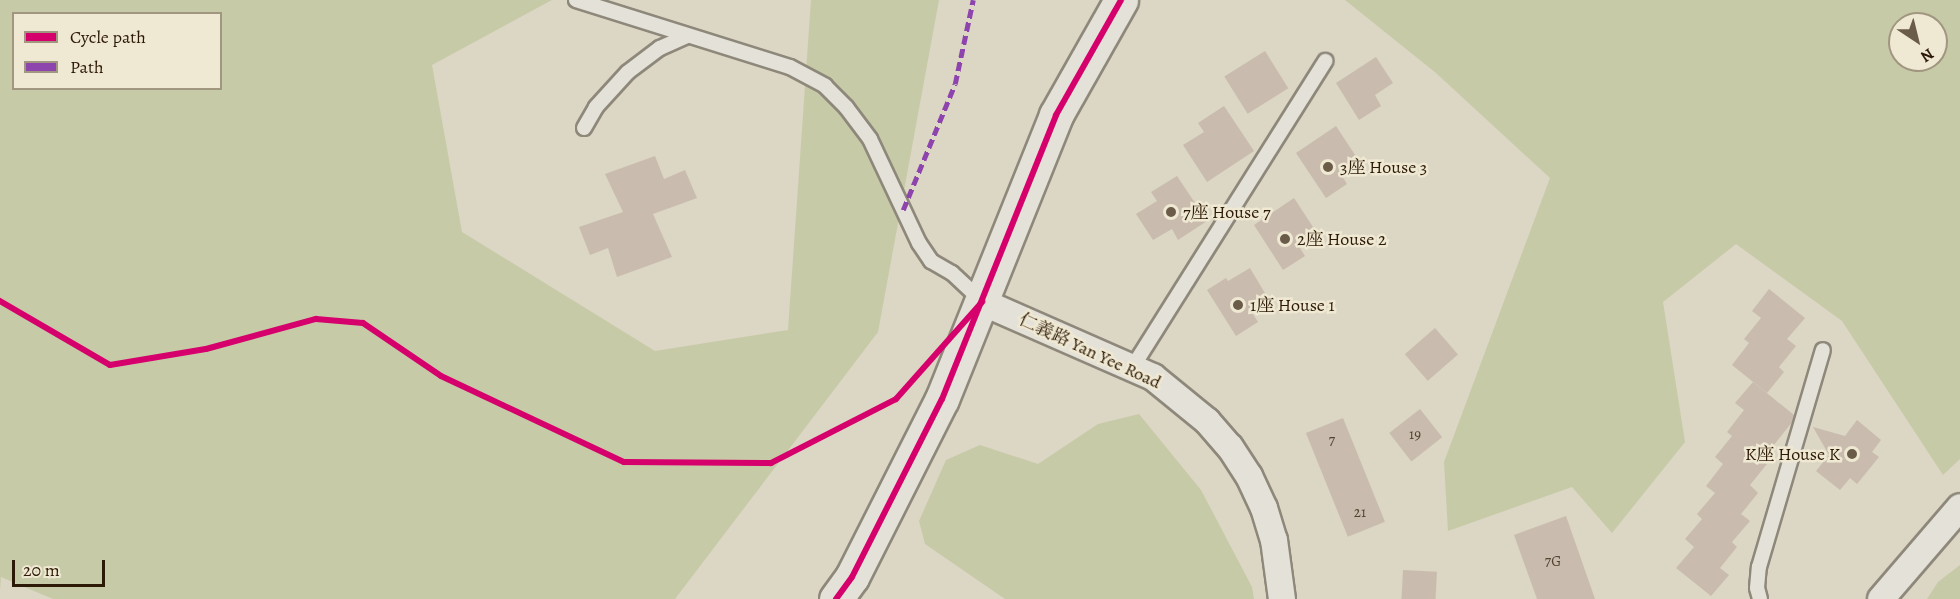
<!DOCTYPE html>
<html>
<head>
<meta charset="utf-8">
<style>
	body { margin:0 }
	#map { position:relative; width:1960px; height:599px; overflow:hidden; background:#dcd6c4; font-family:Alegreya,"Noto Serif TC",serif }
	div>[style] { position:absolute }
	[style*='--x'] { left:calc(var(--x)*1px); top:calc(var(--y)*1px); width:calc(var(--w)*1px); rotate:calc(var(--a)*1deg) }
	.green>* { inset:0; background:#c7caa7 }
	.building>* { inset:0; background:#c9bcae; transform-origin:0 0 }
	.roads { filter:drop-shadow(2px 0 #8e887b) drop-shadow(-2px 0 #8e887b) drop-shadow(0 2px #8e887b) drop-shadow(0 -2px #8e887b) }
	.lane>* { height:14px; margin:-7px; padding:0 7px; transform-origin:7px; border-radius:7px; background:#e4e1d8 }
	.street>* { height:26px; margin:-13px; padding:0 13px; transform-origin:13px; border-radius:13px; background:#e4e1d8 }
	.secondary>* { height:33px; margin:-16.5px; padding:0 16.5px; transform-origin:16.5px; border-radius:16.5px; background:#e4e1d8 }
	.quiet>* { height:4.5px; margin-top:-2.25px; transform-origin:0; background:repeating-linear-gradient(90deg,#8e44ad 0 9px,transparent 0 13.5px) }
	.cycleway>* { height:6px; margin:-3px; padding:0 3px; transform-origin:3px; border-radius:3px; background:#d6006c }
	.dots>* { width:16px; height:16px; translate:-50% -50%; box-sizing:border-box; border:3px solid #efe8d2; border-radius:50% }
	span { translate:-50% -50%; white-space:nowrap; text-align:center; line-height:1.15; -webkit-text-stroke:5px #efe8d2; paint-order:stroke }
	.number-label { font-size:15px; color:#544230 }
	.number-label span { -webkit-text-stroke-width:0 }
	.poi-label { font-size:18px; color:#2d1a06 }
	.left { translate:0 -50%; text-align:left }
	.right { translate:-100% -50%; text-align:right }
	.street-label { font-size:18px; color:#2d1a06 }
	.legend { position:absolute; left:12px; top:12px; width:210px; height:78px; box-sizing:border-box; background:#efe8d2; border:2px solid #a19680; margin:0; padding:8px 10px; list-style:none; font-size:18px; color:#2d1a06 }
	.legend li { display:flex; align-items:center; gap:12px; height:30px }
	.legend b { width:30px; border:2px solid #a19680 }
	.north { position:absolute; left:1888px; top:12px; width:60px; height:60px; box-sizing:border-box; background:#efe8d2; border:2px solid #a19680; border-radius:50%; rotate:145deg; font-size:16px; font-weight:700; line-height:24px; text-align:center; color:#2d1a06 }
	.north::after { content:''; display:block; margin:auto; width:21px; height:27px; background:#6a5c48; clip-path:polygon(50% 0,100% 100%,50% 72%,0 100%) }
	.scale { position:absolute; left:12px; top:560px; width:93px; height:27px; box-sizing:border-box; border:3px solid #2d1a06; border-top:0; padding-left:8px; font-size:18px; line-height:21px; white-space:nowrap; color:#2d1a06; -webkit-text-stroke:4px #efe8d2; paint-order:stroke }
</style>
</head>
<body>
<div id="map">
	<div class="green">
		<div style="clip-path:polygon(evenodd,0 0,552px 0,432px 65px,462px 232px,655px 351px,788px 330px,811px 0,939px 0,878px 332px,675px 599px,53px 599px,1px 577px,0 590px,0 0,14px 14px,220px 14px,220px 88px,14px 88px,14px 14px)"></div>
		<div style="clip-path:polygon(evenodd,1345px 0,1960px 0,1960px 459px,1943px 475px,1842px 321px,1736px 244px,1663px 302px,1685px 442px,1612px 533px,1572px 487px,1448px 531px,1444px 462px,1550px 178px,1436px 73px,1345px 0,1900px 24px,1936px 24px,1936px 60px,1900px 60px,1900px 24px)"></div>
		<div style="clip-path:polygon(1139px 414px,1201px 490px,1252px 587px,1254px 599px,1005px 599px,925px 544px,919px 521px,946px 460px,980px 445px,1038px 464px,1098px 424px)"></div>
		<div style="clip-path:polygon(1960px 565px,1960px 599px,1927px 599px,1938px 582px)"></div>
	</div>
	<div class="building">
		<div style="left:1265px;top:51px;width:44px;height:48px;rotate:58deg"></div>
		<div style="clip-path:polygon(1376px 57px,1393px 83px,1375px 95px,1381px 106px,1359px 120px,1336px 83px)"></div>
		<div style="clip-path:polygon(1224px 106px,1254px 151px,1207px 182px,1183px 145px,1204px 132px,1198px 123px)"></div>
		<div style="clip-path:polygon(1336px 126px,1359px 161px,1340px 173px,1347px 184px,1326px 198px,1296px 153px)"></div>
		<div style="clip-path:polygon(655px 156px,664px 179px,685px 170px,697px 198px,653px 214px,672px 257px,617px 277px,608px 248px,590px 255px,579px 227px,623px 212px,605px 174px)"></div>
		<div style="clip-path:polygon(1177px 176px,1207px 221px,1178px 240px,1172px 229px,1153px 240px,1136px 214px,1157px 201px,1151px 192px)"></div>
		<div style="clip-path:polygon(1294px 198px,1317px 233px,1298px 245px,1305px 256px,1283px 270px,1254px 225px)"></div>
		<div style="clip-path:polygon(1250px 268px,1269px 300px,1251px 311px,1258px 322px,1236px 336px,1207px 290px,1226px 278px,1228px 281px)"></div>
		<div style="clip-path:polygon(1769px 289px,1805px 318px,1787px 339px,1796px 346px,1779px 367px,1784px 372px,1767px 393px,1732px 365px,1749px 343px,1744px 339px,1761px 318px,1752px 311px)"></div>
		<div style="left:1435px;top:328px;width:35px;height:40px;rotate:49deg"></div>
		<div style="clip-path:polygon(1753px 382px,1794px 415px,1793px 421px,1762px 460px,1767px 464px,1750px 485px,1758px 493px,1741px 514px,1750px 521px,1732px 542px,1737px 547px,1720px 568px,1729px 575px,1711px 596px,1676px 568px,1694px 547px,1685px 539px,1702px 519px,1697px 514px,1715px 493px,1706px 486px,1723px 464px,1715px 457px,1732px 436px,1727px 432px,1744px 410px,1735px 403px)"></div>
		<div style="left:1420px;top:409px;width:36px;height:39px;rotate:52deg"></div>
		<div style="left:1343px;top:418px;width:112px;height:40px;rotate:68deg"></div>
		<div style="clip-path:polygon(1857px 420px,1881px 440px,1872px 452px,1879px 457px,1857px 484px,1850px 478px,1840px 490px,1816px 471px,1829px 455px,1813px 427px,1845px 436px)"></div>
		<div style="clip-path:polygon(1566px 516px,1595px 599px,1537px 599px,1514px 535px)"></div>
		<div style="left:1403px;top:570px;width:34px;height:29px;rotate:3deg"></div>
	</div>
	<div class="roads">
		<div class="lane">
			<div style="--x:576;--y:0;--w:224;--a:17.4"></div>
			<div style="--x:790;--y:67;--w:40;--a:28"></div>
			<div style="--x:825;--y:86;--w:30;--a:45"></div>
			<div style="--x:846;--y:107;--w:40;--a:53"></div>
			<div style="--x:870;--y:139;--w:115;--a:64.8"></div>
			<div style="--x:919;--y:243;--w:22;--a:56"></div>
			<div style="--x:931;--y:261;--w:24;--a:30"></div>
			<div style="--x:952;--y:273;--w:40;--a:43"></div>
			<div style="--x:584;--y:128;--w:24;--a:-60"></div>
			<div style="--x:596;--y:107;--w:47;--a:-47.6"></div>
			<div style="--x:628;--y:72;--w:40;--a:-37"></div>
			<div style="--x:660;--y:48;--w:30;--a:-24"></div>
			<div style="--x:1132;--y:368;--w:363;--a:-57.8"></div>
			<div style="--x:1760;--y:599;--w:11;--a:-105"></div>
			<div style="--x:1757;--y:588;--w:21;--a:-85"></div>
			<div style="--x:1759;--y:567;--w:226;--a:-73.6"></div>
		</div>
		<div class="street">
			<div style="--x:982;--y:302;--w:187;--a:23.7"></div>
			<div style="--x:1153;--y:377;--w:70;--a:39.2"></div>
			<div style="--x:1207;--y:421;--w:35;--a:49"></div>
			<div style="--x:1230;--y:447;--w:35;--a:57"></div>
			<div style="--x:1249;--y:476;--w:35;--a:65"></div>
			<div style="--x:1264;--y:508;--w:34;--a:73"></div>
			<div style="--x:1274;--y:540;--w:60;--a:82.3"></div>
			<div style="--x:1881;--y:599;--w:121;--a:-49.3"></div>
		</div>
		<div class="secondary">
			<div style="--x:836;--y:599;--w:27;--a:-54"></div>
			<div style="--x:852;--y:577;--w:199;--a:-63.2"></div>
			<div style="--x:942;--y:399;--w:306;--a:-68.1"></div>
			<div style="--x:1056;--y:115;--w:132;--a:-60.5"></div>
		</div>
	</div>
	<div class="quiet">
		<div style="--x:903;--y:210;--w:136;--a:-67.6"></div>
		<div style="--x:955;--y:84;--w:86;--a:-77.9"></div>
	</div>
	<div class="cycleway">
		<div style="--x:0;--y:301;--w:127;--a:30.2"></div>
		<div style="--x:110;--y:365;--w:97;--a:-9.5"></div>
		<div style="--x:206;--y:349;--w:114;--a:-15.3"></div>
		<div style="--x:316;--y:319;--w:47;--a:4.9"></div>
		<div style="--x:363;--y:323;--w:94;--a:34.2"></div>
		<div style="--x:441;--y:376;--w:202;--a:25.2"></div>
		<div style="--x:624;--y:462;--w:147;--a:0.4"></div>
		<div style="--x:771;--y:463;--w:140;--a:-27.1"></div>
		<div style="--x:896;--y:399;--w:130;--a:-48.4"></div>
		<div style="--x:836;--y:599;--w:27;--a:-54"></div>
		<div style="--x:852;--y:577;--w:199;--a:-63.2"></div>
		<div style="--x:942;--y:399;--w:306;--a:-68.1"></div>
		<div style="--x:1056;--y:115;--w:132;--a:-60.5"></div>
	</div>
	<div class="dots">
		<div style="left:1328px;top:167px;background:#6a5c48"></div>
		<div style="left:1171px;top:212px;background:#6a5c48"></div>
		<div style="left:1285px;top:239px;background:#6a5c48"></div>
		<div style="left:1238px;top:305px;background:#6a5c48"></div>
		<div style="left:1852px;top:454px;background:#6a5c48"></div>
	</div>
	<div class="number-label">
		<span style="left:1415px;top:435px">19</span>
		<span style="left:1332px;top:441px">7</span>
		<span style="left:1360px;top:513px">21</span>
		<span style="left:1553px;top:562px">7G</span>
	</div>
	<div class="poi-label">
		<span class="left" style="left:1340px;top:167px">3座 House 3</span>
		<span class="left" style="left:1183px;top:212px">7座 House 7</span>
		<span class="left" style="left:1297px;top:239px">2座 House 2</span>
		<span class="left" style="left:1250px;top:305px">1座 House 1</span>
		<span class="right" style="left:1840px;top:454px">K座 House K</span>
	</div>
	<div class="street-label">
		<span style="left:1090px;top:351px;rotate:25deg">仁義路 Yan Yee Road</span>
	</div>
	<ul class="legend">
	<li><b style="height:8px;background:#d6006c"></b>Cycle path</li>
	<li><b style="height:8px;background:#8e44ad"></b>Path</li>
	</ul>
	<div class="north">N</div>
	<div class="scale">20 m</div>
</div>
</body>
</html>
